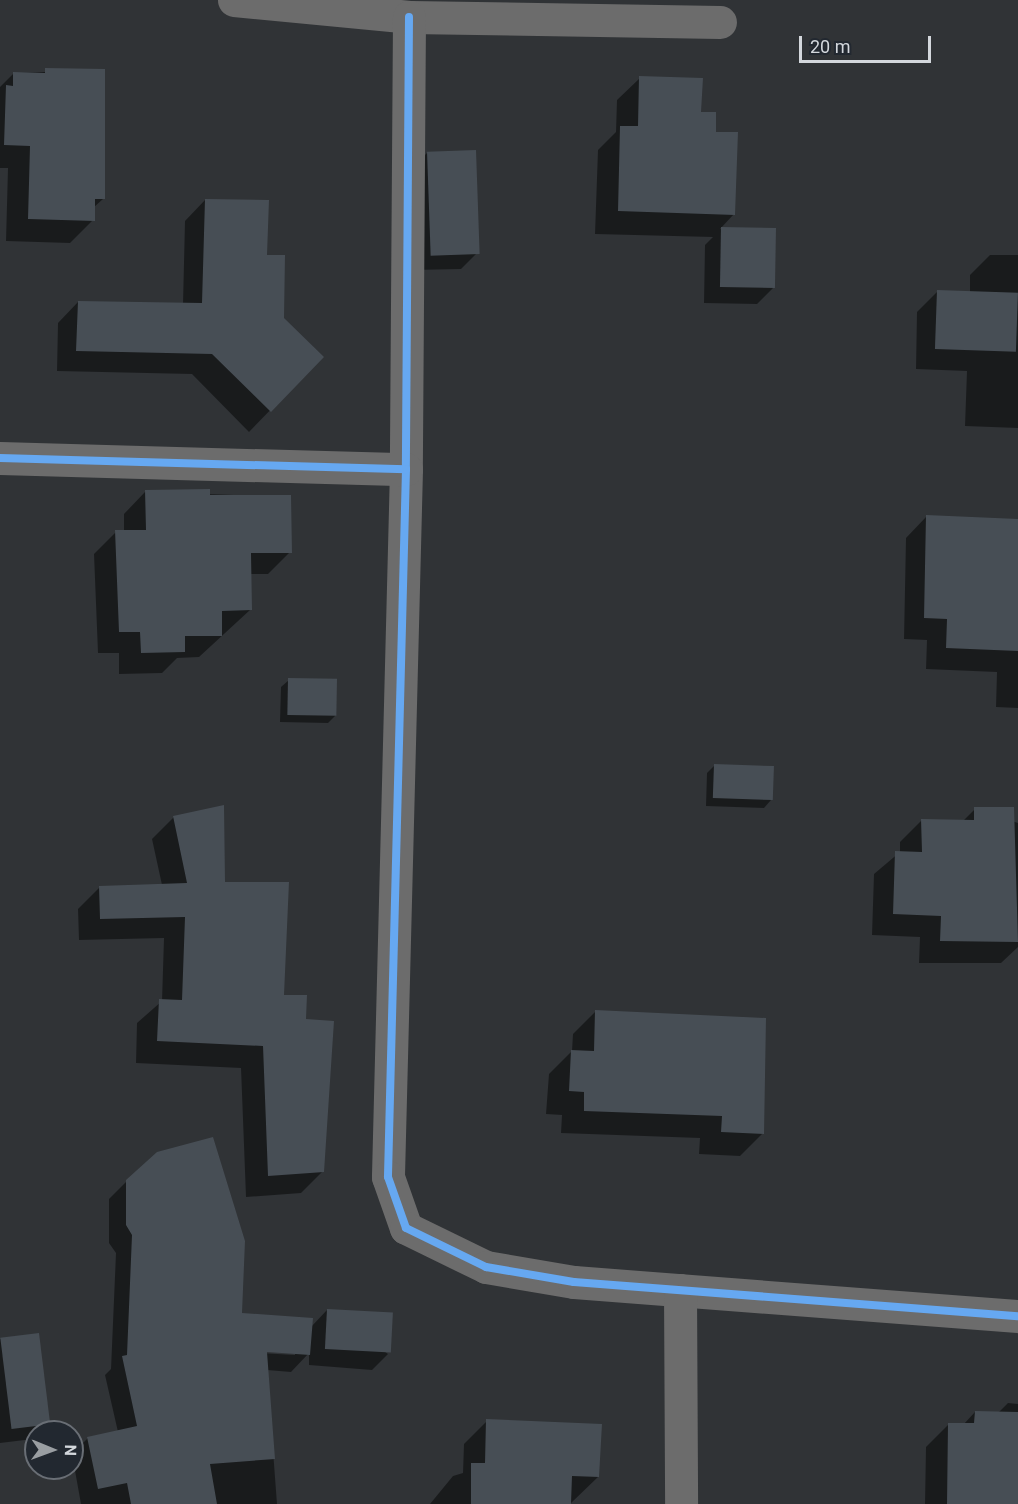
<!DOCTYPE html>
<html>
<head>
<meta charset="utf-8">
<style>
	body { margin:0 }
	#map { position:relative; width:1018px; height:1504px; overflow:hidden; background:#303336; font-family:Roboto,sans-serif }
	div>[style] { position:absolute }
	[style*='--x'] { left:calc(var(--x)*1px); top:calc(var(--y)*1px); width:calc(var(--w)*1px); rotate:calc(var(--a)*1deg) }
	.shadow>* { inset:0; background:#0007 }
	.building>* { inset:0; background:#474e55; transform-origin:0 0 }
	.minor>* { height:33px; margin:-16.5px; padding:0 16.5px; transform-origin:16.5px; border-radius:16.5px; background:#6c6c6c }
	.cycleway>* { height:8px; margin:-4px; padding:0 4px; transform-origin:4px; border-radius:4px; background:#66a8f1 }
	span { translate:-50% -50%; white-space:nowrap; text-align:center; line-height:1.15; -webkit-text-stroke:5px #222830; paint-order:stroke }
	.north { position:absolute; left:24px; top:1420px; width:60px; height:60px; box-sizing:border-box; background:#222830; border:2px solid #696e75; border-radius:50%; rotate:91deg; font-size:16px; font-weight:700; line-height:24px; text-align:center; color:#d3d7dc }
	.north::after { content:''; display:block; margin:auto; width:21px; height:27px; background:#9a9ea2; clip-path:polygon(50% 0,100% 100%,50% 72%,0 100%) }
	.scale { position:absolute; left:799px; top:36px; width:132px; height:27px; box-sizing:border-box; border:3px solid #d3d7dc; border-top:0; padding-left:8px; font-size:18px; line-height:21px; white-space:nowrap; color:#d3d7dc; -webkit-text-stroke:4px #222830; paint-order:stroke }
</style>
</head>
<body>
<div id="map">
	<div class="shadow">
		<div style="clip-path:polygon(104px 70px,103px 199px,93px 208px,93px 220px,70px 243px,6px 241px,8px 168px,0 168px,0 87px,14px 73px)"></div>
		<div style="clip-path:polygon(640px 78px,700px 113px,714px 133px,734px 214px,720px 229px,774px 229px,773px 288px,757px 304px,704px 303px,705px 245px,713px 237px,595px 234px,598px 150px,616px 132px,617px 100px)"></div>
		<div style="clip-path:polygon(427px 153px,477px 253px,461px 269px,413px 270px,411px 169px)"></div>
		<div style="clip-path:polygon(205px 200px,265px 256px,283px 319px,322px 357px,249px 432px,192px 374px,57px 371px,58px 323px,78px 302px,183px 304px,185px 221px)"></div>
		<div style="clip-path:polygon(990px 255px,1018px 255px,1018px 428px,965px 426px,967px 371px,916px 369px,917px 312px,938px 291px,970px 292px,970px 275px)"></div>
		<div style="clip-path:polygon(145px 492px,290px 497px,290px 552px,268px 574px,250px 574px,250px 610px,199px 657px,177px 658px,162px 673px,119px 674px,119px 653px,98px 653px,94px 554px,116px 532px,124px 532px,124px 514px)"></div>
		<div style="clip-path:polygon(926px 517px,1018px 520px,1018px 708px,996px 707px,997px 672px,926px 669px,927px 640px,904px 639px,906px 538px)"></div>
		<div style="clip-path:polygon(289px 680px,336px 715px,328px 723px,280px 722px,281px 687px)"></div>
		<div style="clip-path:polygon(715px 765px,771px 800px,764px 808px,706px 806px,707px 773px)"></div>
		<div style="clip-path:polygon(975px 809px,1018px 823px,1018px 947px,1001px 963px,919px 963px,920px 937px,872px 935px,874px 874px,900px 852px,900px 842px,922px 820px,963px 821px)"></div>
		<div style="clip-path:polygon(174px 817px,224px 884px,282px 996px,323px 1171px,301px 1193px,246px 1197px,241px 1068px,136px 1063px,137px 1023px,162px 1001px,164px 938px,79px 940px,78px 909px,100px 887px,162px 885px,152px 839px)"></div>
		<div style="clip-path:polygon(596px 1011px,763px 1133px,740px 1156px,699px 1154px,700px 1138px,561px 1133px,562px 1115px,546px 1114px,549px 1074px,572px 1051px,573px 1034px)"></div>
		<div style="clip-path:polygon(evenodd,127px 1181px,241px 1315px,311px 1327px,327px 1310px,388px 1354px,372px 1370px,309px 1365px,309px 1353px,291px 1372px,267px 1370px,277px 1504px,81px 1504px,72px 1454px,88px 1438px,118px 1432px,105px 1375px,111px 1369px,116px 1253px,109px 1243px,109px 1199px,127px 1181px,260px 1350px,295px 1352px,295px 1355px,260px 1353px,260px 1350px)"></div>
		<div style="clip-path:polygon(37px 1334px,49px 1423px,33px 1439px,0 1443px,0 1339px)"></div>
		<div style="clip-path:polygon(1008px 1403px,1018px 1404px,1018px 1504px,925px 1504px,926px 1447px,949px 1424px,963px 1425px,975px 1412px,998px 1413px)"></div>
		<div style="clip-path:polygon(487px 1421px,598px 1477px,570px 1504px,430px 1504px,453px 1476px,463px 1473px,464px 1444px)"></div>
	</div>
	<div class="building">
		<div style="clip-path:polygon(45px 68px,105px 69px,105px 199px,95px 199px,95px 221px,28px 219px,30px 146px,4px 145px,6px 85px,13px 86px,13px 72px,45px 73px)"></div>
		<div style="clip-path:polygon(639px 76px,703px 78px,701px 112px,716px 112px,716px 132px,738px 132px,735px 215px,618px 211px,620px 126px,638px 126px)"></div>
		<div style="left:476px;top:150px;width:104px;height:49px;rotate:88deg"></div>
		<div style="clip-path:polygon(205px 199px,269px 200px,267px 255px,285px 255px,284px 318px,324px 357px,271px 412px,212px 354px,76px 351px,78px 301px,202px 303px)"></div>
		<div style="left:721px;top:227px;width:55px;height:60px;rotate:1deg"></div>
		<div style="left:937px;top:290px;width:81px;height:59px;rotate:2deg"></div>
		<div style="clip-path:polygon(210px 489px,210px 495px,291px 495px,292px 553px,251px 553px,252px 610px,222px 611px,222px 636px,185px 636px,185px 652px,141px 653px,140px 632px,119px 632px,115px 530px,146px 530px,145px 490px)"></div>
		<div style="clip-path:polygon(926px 515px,1018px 519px,1018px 651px,946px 648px,947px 619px,924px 618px)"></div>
		<div style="left:288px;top:678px;width:49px;height:37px;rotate:1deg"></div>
		<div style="left:714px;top:764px;width:60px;height:34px;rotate:2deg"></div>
		<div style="clip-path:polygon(224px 805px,225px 882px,289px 882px,284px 995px,307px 995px,306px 1019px,334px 1021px,324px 1172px,268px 1176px,263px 1046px,157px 1041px,159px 999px,182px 1000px,185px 917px,100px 919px,99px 886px,187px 883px,173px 816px)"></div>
		<div style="clip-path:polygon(974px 807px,1014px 807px,1018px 942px,940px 941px,941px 916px,893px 914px,895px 851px,922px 852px,921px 819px,974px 820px)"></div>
		<div style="clip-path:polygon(595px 1010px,766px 1018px,764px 1134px,721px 1132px,722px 1116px,584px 1111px,584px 1092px,569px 1091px,571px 1050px,594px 1051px)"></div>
		<div style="clip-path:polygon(213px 1137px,245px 1241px,242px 1313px,313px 1318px,310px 1355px,267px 1352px,275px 1459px,210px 1464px,217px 1504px,131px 1504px,127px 1483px,98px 1489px,87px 1437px,137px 1426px,122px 1356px,127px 1355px,132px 1235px,126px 1225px,126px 1180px,157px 1152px)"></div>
		<div style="left:327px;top:1309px;width:66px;height:40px;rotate:3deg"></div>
		<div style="left:39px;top:1333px;width:92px;height:39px;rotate:83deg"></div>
		<div style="clip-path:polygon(975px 1411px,1018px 1412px,1018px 1504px,947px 1504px,948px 1423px,974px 1423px)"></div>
		<div style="clip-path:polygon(486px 1419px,602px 1424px,599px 1477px,572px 1476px,571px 1504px,471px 1504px,471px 1463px,485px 1463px)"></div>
	</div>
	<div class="minor">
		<div style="--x:234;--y:0;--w:176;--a:5.5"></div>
		<div style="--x:409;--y:17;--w:311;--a:0.9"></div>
		<div style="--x:409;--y:17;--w:452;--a:90.4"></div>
		<div style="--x:406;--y:469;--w:708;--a:91.46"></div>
		<div style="--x:388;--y:1177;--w:54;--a:70.6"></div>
		<div style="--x:406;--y:1228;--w:89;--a:26"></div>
		<div style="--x:486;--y:1267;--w:89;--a:9.7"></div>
		<div style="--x:574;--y:1282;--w:445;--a:4.4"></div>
		<div style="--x:0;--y:458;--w:406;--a:1.6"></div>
		<div style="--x:680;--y:1290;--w:214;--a:89.7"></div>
	</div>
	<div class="cycleway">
		<div style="--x:409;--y:17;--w:452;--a:90.4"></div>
		<div style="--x:406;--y:469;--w:708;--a:91.46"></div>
		<div style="--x:388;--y:1177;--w:54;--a:70.6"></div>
		<div style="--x:406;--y:1228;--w:89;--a:26"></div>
		<div style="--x:486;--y:1267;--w:89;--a:9.7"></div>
		<div style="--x:574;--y:1282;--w:445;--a:4.4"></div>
		<div style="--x:0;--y:458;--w:406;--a:1.6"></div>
	</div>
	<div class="north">N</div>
	<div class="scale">20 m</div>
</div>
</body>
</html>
